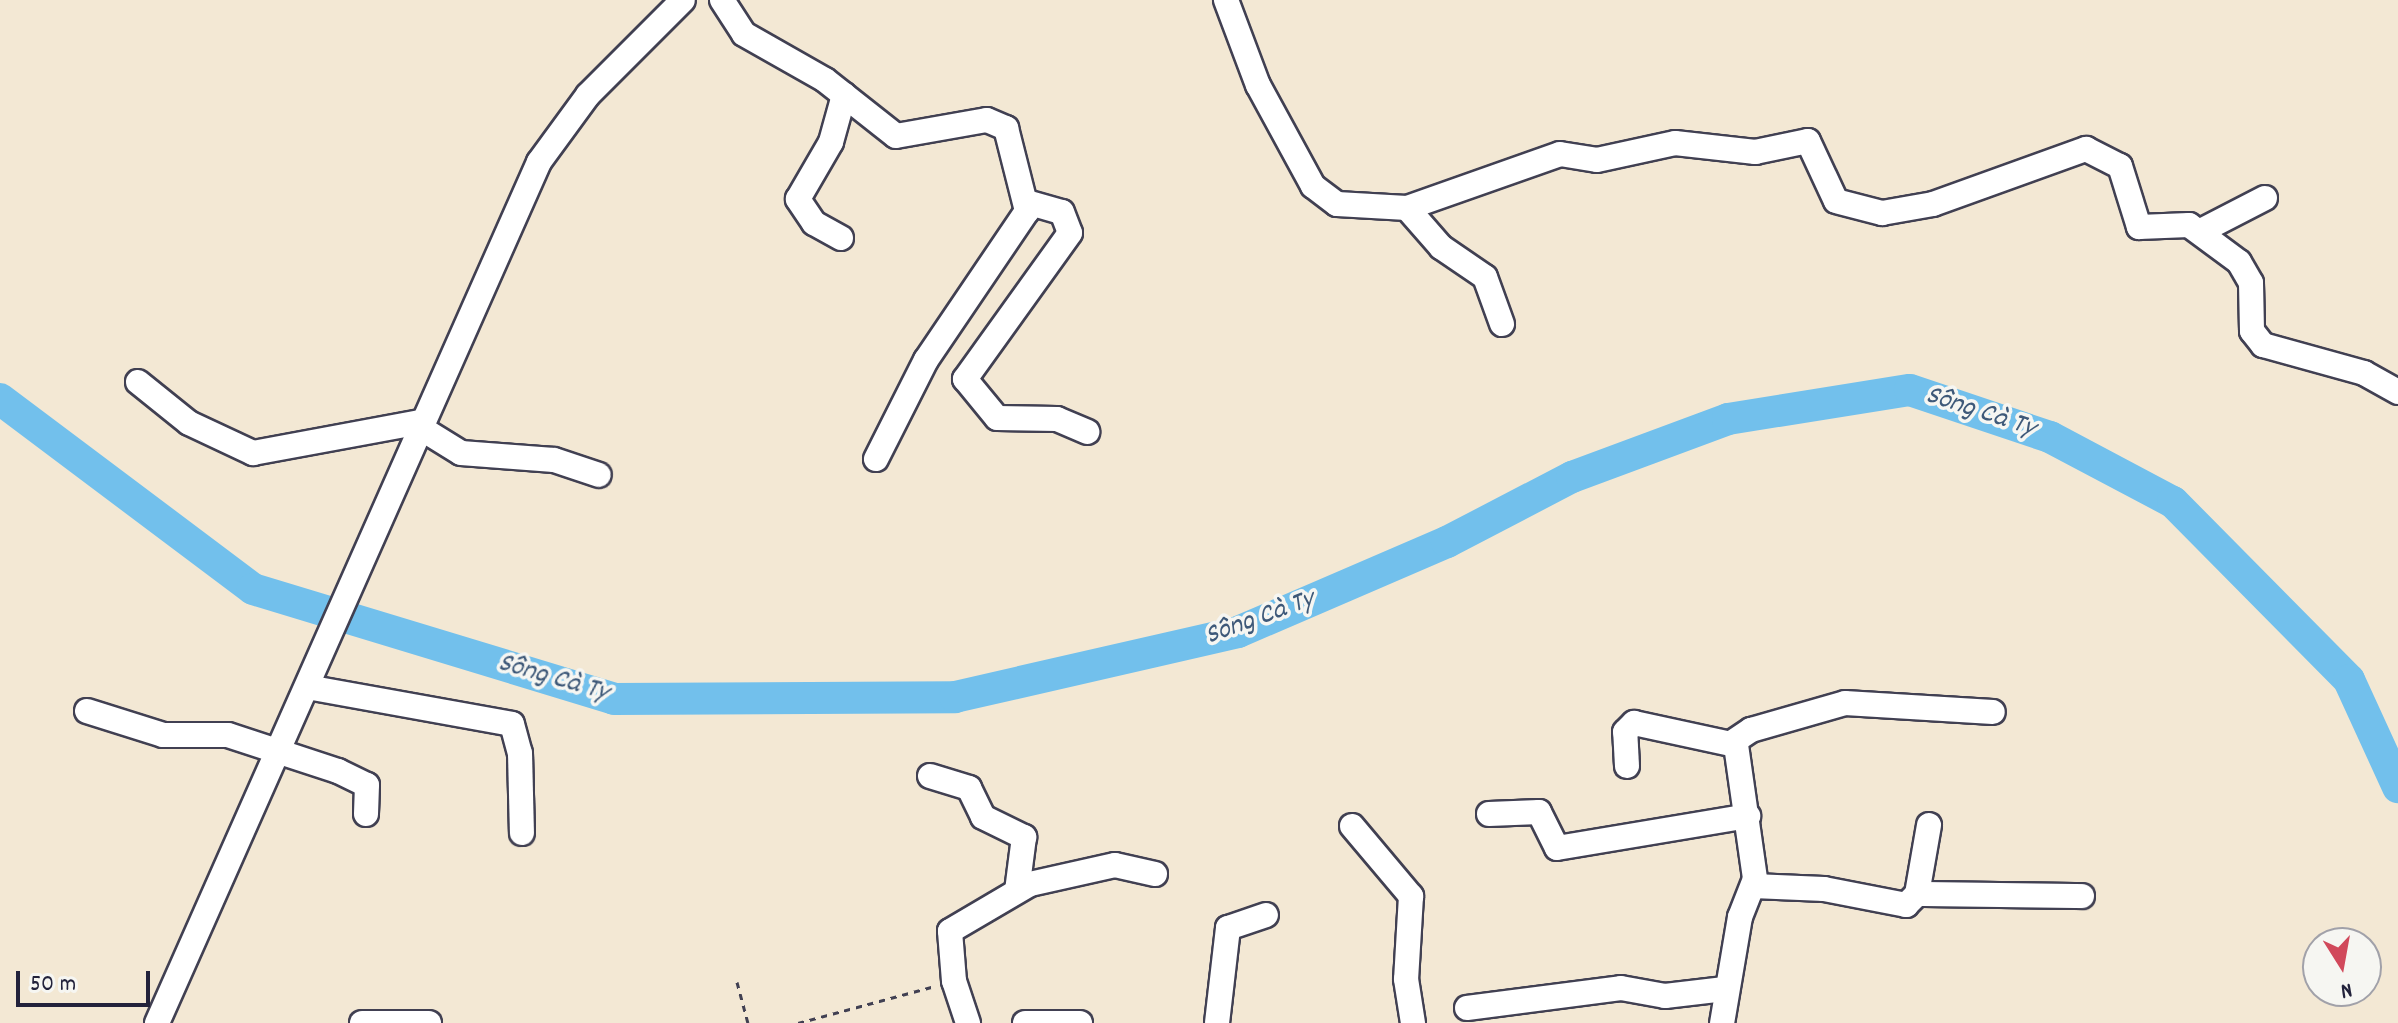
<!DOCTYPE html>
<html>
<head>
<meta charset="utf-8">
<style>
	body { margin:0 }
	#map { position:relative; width:2398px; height:1023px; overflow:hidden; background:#f3e8d4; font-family:Dekko,sans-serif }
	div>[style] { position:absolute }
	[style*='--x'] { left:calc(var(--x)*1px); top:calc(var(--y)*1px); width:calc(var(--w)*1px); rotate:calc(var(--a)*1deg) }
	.river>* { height:32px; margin:-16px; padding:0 16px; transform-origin:16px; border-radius:16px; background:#72c0ec }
	.path>* { height:3px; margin-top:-1.5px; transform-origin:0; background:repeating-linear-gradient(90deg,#414052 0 6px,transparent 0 12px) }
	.roads { filter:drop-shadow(2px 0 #414052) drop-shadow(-2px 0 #414052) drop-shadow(0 2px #414052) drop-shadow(0 -2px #414052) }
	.minor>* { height:24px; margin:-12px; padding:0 12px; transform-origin:12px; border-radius:12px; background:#fff }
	span { translate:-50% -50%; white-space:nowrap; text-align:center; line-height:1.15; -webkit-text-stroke:7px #f6f6f2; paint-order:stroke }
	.water-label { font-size:28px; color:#3e5979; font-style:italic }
	.north { position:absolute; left:2302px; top:927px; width:80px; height:80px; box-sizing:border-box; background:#f6f6f2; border:2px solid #a1a1a9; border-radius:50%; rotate:169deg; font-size:22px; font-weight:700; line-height:32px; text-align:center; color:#22223b }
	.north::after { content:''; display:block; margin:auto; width:28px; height:36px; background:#d1495b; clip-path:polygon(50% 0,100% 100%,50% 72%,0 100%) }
	.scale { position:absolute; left:16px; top:971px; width:134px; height:36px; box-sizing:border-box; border:4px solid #22223b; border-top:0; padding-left:10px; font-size:24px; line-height:28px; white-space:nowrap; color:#22223b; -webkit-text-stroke:6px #f6f6f2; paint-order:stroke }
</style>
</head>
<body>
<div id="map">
	<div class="river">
		<div style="--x:0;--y:399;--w:316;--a:36.9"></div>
		<div style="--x:253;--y:589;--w:377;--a:16.9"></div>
		<div style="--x:614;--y:699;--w:341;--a:-0.3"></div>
		<div style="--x:955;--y:697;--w:290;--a:-12.9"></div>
		<div style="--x:1238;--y:632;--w:228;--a:-23.3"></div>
		<div style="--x:1447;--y:542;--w:141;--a:-27.5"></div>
		<div style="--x:1572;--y:477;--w:166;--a:-20.4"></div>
		<div style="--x:1728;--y:419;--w:184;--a:-9.1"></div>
		<div style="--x:1910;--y:390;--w:148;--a:18.6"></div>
		<div style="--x:2050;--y:437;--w:139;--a:27.9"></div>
		<div style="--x:2173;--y:502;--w:250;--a:45.3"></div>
		<div style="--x:2349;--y:680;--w:118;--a:65.4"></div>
	</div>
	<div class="path">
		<div style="--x:737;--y:982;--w:42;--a:75"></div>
		<div style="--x:798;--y:1023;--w:142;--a:-15.1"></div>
	</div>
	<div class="roads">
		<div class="minor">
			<div style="--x:722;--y:0;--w:40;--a:57.1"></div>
			<div style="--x:744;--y:34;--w:93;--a:29.6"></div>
			<div style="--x:825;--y:80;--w:90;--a:38.3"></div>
			<div style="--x:896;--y:136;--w:92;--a:-10"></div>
			<div style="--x:987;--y:120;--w:21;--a:23"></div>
			<div style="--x:1006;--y:128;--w:86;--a:75.8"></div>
			<div style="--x:1027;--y:211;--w:180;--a:124.1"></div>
			<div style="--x:926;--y:360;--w:111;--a:116.8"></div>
			<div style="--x:1226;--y:0;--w:91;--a:69.4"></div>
			<div style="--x:1258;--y:85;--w:115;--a:61.4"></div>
			<div style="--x:1313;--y:186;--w:30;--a:37"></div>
			<div style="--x:1337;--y:204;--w:70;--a:3.3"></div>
			<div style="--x:1407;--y:208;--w:162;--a:-19.4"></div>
			<div style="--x:1560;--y:154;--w:37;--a:9"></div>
			<div style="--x:1597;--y:160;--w:80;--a:-12.3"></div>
			<div style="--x:1675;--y:143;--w:81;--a:6.4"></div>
			<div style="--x:1755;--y:152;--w:54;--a:-11.7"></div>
			<div style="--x:1808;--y:141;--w:66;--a:65"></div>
			<div style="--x:1836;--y:201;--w:48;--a:14.6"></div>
			<div style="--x:1882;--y:213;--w:52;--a:-10"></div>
			<div style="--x:1933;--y:204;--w:163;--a:-19.8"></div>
			<div style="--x:2086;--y:149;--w:38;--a:27"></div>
			<div style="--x:2120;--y:166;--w:64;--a:72.7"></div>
			<div style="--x:2139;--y:227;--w:50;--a:-2.3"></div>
			<div style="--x:2189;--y:225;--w:62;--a:36.5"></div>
			<div style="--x:2239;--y:262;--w:24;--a:60"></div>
			<div style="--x:2251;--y:283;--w:48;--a:88.8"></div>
			<div style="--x:2252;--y:331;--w:18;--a:52"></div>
			<div style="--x:2263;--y:345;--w:105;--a:15.5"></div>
			<div style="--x:2364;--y:373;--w:39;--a:29"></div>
			<div style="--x:1030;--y:203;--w:33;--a:16"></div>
			<div style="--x:1062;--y:212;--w:22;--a:69"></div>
			<div style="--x:1070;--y:233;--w:180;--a:125.7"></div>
			<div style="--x:965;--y:379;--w:50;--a:50.6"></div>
			<div style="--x:997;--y:418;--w:60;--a:1"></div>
			<div style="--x:1057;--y:419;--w:33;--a:23"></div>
			<div style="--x:1407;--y:208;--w:52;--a:48.9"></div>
			<div style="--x:1441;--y:247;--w:53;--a:34.3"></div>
			<div style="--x:1485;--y:277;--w:50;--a:70.1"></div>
			<div style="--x:2201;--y:231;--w:72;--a:-27.3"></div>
			<div style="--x:841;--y:238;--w:31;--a:-151"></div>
			<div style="--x:814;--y:223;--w:29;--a:-124"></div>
			<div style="--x:798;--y:199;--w:66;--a:-59.9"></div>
			<div style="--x:831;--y:142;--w:49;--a:-74.5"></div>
			<div style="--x:138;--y:382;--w:65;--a:38.8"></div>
			<div style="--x:189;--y:423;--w:71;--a:25.1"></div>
			<div style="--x:253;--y:453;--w:171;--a:-10.5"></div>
			<div style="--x:419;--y:427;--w:49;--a:31.8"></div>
			<div style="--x:461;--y:453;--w:93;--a:4.3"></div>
			<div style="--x:554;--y:460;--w:47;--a:18.4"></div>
			<div style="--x:307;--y:687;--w:208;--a:10.2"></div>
			<div style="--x:512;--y:724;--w:30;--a:75"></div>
			<div style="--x:520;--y:753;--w:80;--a:88.6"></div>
			<div style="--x:87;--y:711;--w:80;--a:17.5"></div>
			<div style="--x:163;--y:735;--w:65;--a:0"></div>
			<div style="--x:228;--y:735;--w:116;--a:18.1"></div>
			<div style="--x:338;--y:771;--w:32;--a:26"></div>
			<div style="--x:367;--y:785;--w:29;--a:92"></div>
			<div style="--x:1733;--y:742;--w:22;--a:-34"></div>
			<div style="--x:1751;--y:730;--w:98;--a:-16"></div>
			<div style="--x:1845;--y:703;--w:148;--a:3.5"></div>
			<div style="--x:1627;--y:766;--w:34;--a:-93"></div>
			<div style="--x:1625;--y:732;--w:13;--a:-45"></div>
			<div style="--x:1634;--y:723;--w:104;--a:12.2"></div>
			<div style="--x:1736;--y:745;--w:135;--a:81.9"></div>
			<div style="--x:1755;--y:879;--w:41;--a:111.5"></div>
			<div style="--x:1740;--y:917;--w:108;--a:99.6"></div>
			<div style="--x:930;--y:776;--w:41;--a:17.1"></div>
			<div style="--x:969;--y:788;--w:32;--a:64"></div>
			<div style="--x:983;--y:817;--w:46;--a:26"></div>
			<div style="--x:1024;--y:837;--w:54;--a:97.4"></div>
			<div style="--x:1489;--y:814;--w:50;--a:-2.3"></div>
			<div style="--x:1539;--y:812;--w:40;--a:63.4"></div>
			<div style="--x:1557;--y:848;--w:194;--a:-9.5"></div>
			<div style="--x:1352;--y:826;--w:92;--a:49.9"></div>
			<div style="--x:1411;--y:896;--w:83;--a:93.4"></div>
			<div style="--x:1406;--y:979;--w:45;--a:81"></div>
			<div style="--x:1753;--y:886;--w:71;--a:2.4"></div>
			<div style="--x:1824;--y:889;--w:84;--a:11"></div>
			<div style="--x:1906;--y:905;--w:16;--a:-45"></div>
			<div style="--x:1917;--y:894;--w:70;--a:-80.1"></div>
			<div style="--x:1917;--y:894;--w:165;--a:0.7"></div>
			<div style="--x:1467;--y:1008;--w:155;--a:-7.4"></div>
			<div style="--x:1621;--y:988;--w:45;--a:10.3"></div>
			<div style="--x:1665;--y:996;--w:60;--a:-6.7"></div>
			<div style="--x:157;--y:1023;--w:942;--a:-66.07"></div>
			<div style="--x:539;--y:162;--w:83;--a:-53.8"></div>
			<div style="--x:588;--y:95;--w:134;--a:-45"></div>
			<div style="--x:362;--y:1023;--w:67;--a:0"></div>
			<div style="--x:968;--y:1023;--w:44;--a:-108.4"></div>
			<div style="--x:954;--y:981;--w:50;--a:-94.6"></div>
			<div style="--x:950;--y:931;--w:93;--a:-30.4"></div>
			<div style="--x:1030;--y:884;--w:87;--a:-12.6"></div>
			<div style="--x:1115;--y:865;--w:41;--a:12.7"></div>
			<div style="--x:1025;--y:1023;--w:55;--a:0"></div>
			<div style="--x:1217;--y:1023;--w:96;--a:-83.4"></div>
			<div style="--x:1228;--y:928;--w:40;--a:-18.9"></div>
		</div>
	</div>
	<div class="water-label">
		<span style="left:1980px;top:413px;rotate:18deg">Sông Cà Ty</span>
		<span style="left:1260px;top:619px;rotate:-20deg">Sông Cà Ty</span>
		<span style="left:553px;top:679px;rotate:16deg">Sông Cà Ty</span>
	</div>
	<div class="north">N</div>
	<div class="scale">50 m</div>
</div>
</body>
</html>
